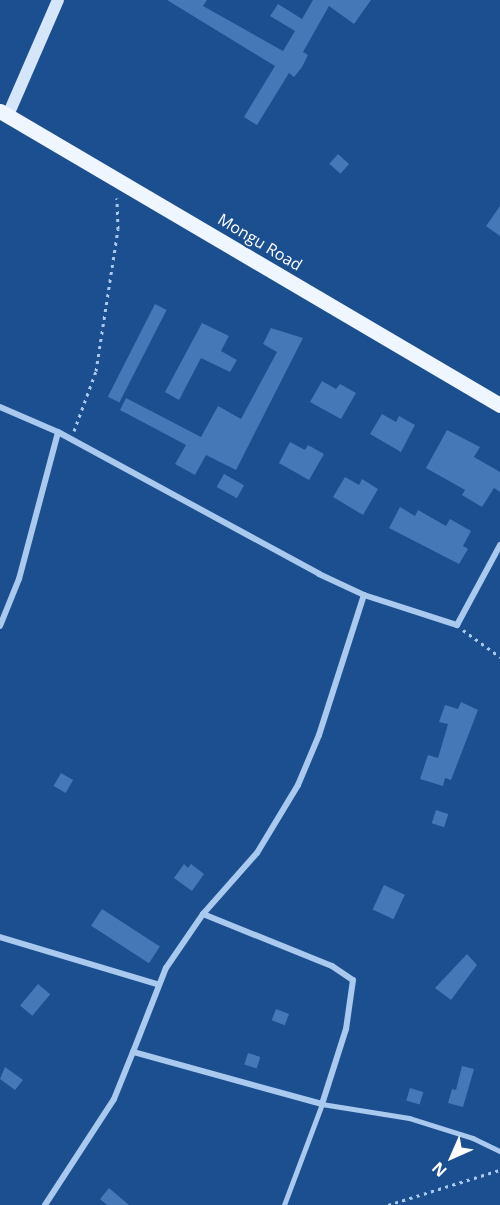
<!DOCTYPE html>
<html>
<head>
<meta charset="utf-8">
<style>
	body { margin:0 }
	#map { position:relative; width:500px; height:1205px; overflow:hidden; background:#1b4f8f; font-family:"Open Sans",sans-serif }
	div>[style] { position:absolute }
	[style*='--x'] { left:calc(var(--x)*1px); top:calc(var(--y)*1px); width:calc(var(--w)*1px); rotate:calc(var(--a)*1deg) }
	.building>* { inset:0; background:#4478b7; transform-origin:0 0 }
	.path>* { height:3px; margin-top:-1.5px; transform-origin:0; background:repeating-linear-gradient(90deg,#a9c9ee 0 3px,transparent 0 7.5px) }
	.lane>* { height:4.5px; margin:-2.25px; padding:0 2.25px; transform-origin:2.25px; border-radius:2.25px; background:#a9c9ee }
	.street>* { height:6px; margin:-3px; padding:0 3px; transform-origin:3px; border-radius:3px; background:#a9c9ee }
	.secondary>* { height:12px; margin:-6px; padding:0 6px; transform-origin:6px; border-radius:6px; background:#d6e6fa }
	.primary>* { height:15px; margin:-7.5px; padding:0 7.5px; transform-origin:7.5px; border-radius:7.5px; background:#f0f6ff }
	span { translate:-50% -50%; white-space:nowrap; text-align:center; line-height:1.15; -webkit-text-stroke:4.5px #1b4f8f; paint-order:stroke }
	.street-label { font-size:16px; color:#fff }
	.north { position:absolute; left:422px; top:1127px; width:60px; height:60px; -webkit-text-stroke:4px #1b4f8f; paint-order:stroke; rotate:225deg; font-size:16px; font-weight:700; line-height:24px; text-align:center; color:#fff }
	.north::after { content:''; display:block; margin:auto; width:21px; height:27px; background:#fff; clip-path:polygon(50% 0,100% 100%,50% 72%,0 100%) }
</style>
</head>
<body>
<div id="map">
	<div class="building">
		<div style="clip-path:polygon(167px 0,207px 0,203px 6px,283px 51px,295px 31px,270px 16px,278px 4px,302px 19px,313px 0,371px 0,354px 24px,329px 6px,303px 52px,308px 55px,302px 67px,294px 77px,289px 73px,257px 125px,244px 117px,275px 66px)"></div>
		<div style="left:338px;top:154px;width:15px;height:13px;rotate:42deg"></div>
		<div style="clip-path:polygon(500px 206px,500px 236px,486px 226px)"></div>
		<div style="left:155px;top:304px;width:13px;height:104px;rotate:27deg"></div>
		<div style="clip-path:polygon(202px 323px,229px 336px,221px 351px,237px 360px,230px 372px,201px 358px,179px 400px,165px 392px)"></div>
		<div style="clip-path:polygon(271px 328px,303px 338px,236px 470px,206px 455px,195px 475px,175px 464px,186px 445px,120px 410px,126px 398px,201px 437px,218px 406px,241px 419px,277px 352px,263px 344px)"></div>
		<div style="clip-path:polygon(322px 381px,336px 389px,340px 384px,356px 393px,341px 419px,310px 402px)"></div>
		<div style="clip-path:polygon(382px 414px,396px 422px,399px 416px,415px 425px,401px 452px,370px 434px)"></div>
		<div style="clip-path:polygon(447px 430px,480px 447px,474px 457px,500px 472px,500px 492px,494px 488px,482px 507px,462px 495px,465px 490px,426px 468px)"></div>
		<div style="clip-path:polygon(290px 442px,305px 450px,308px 445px,324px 454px,309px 480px,279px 463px)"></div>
		<div style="left:224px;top:474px;width:23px;height:15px;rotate:29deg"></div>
		<div style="clip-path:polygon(345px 477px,359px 485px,362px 479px,378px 489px,363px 515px,333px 497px)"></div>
		<div style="clip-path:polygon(400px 507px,415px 516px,418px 510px,446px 526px,450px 519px,471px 531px,463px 546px,468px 549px,459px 564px,389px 528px)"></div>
		<div style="clip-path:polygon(461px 702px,478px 710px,451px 780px,445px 778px,443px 786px,420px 779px,428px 755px,438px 758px,448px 724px,439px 722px,445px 705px,458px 709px)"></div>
		<div style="left:61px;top:773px;width:14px;height:15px;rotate:30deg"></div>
		<div style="left:436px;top:810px;width:13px;height:14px;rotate:18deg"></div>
		<div style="clip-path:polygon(184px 864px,188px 868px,191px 864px,204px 874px,192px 891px,174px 878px)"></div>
		<div style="left:384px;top:885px;width:23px;height:27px;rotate:25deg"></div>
		<div style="left:102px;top:909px;width:69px;height:20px;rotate:33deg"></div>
		<div style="clip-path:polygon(467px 954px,477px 965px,451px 1000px,435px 988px)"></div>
		<div style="left:38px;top:984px;width:16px;height:28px;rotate:40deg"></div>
		<div style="left:276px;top:1009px;width:14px;height:12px;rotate:21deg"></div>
		<div style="left:248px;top:1053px;width:13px;height:12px;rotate:18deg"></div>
		<div style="clip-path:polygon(462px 1066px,474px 1069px,463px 1107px,448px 1103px,452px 1089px,456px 1090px)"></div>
		<div style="clip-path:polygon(5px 1067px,23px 1080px,15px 1090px,0 1079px)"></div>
		<div style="left:410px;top:1088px;width:14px;height:13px;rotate:17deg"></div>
		<div style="clip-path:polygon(109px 1188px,129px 1205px,107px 1205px,100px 1199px)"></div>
	</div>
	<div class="path">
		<div style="--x:74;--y:431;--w:64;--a:-69.9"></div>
		<div style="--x:96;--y:371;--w:144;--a:-81.2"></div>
		<div style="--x:118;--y:229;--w:31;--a:-92"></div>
		<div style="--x:463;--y:630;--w:46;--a:36.1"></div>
		<div style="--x:388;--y:1205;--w:117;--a:-17.4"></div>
	</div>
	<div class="lane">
		<div style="--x:284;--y:1205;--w:108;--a:-69.4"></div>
		<div style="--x:322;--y:1104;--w:88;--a:9.1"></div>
		<div style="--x:409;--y:1118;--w:67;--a:17.4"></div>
		<div style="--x:473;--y:1138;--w:30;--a:26"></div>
	</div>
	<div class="street">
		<div style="--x:0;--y:407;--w:63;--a:23.3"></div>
		<div style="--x:58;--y:432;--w:297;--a:28.5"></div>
		<div style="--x:319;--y:574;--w:50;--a:25"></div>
		<div style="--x:364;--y:595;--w:98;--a:17.9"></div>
		<div style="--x:457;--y:625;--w:91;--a:-61.7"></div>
		<div style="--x:0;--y:626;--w:51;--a:-68"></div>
		<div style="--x:19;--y:579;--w:152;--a:-75.1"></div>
		<div style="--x:203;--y:914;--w:139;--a:22"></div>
		<div style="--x:332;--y:966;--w:25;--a:34"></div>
		<div style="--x:353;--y:980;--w:49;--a:98.1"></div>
		<div style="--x:346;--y:1029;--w:79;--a:107.7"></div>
		<div style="--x:322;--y:1104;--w:196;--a:-164.6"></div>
		<div style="--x:133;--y:1052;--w:90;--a:-68.6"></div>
		<div style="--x:166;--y:968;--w:65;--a:-55.6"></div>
		<div style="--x:203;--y:914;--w:81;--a:-48.5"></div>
		<div style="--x:257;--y:853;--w:79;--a:-58.9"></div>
		<div style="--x:298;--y:785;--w:54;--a:-67.2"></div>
		<div style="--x:319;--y:735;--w:147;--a:-72.2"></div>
		<div style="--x:0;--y:937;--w:164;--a:16.7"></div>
		<div style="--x:45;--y:1205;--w:126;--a:-56.9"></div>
		<div style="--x:114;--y:1099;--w:51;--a:-68"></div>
	</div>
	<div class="secondary">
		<div style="--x:8;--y:115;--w:125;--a:-66.5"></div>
	</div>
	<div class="primary">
		<div style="--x:0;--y:111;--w:580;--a:30.46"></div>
	</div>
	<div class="street-label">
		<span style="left:260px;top:242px;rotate:31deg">Mongu Road</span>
	</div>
	<div class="north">N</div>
</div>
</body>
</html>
